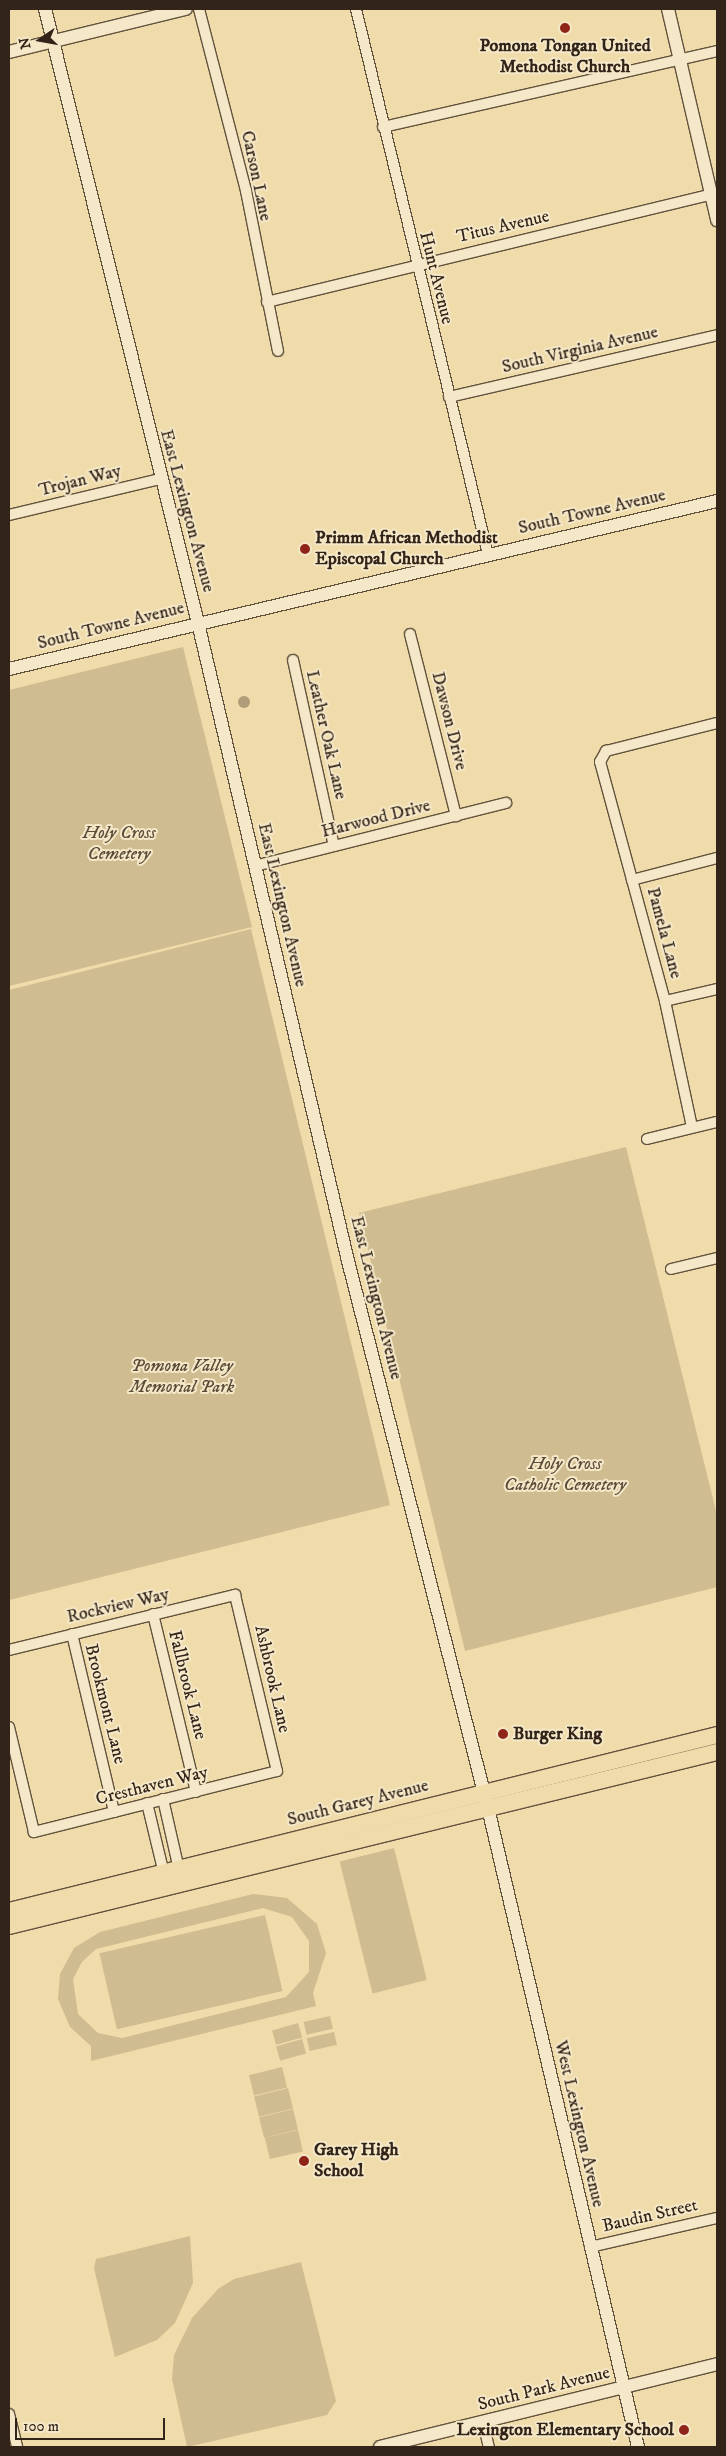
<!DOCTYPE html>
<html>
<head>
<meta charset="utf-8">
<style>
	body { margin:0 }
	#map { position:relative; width:726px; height:2456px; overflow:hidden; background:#f0dbaa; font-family:"IM FELL DW Pica",serif }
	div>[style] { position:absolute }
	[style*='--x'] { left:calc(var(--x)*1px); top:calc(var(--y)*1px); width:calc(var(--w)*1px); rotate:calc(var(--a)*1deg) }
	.green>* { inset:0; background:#d0bc91; transform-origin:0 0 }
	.water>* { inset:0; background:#b09d79 }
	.round { border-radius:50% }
	.roads { filter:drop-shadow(1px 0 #62523d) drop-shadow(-1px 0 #62523d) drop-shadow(0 1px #62523d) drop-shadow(0 -1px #62523d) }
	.minor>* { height:10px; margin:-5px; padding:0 5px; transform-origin:5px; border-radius:5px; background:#f5e8c8 }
	.tertiary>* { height:12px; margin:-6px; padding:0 6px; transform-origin:6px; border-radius:6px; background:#f5e8c8 }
	.primary>* { height:16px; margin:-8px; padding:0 8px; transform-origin:8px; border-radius:8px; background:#f0dbaa }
	.dots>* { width:14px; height:14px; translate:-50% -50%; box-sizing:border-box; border:2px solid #f5e8c8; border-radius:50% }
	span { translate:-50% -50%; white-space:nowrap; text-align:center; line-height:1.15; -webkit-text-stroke:4px #f5e8c8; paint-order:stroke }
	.poi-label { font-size:18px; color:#332419; font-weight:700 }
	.left { translate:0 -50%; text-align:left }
	.right { translate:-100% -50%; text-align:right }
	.street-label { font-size:18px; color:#332419 }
	.park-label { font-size:18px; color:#5a4a37; font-style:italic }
	.frame { position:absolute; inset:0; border:10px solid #332419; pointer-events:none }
	.north { position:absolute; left:15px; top:15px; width:50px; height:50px; -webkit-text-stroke:4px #f5e8c8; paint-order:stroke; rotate:258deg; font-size:14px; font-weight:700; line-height:20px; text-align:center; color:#332419 }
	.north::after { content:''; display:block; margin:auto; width:18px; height:22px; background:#332419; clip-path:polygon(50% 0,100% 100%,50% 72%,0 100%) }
	.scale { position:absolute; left:15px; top:2418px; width:150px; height:22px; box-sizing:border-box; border:2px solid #332419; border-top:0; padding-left:6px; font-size:15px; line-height:18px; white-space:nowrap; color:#332419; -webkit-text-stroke:4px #f5e8c8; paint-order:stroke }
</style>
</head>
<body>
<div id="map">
	<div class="green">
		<div style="clip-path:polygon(183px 647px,252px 927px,9px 986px,9px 690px)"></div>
		<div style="clip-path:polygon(251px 929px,390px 1505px,9px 1600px,9px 990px)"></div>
		<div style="clip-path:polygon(626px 1147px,717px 1515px,717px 1587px,465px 1651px,359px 1213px)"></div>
		<div style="left:394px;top:1848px;width:136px;height:56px;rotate:76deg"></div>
		<div style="clip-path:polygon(evenodd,253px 1894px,287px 1898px,317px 1924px,326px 1953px,313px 1993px,316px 2006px,91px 2061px,91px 2046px,70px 2027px,58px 1999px,60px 1974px,74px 1948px,100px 1932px,253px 1894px,263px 1908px,292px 1917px,309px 1941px,309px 1972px,286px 1997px,122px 2038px,98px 2033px,78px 2014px,73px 1979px,82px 1962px,96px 1949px,263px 1908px)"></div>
		<div style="left:265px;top:1915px;width:78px;height:170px;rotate:77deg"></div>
		<div style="left:330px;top:2016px;width:13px;height:27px;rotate:77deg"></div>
		<div style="left:298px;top:2023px;width:15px;height:27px;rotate:74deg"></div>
		<div style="left:334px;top:2032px;width:13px;height:28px;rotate:77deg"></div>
		<div style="left:302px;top:2039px;width:15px;height:27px;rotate:74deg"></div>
		<div style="left:282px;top:2067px;width:21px;height:34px;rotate:76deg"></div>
		<div style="left:288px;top:2088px;width:21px;height:35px;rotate:76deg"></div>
		<div style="left:293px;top:2109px;width:21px;height:35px;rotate:76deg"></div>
		<div style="left:298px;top:2130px;width:22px;height:34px;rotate:77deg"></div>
		<div style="clip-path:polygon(190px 2236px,193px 2283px,175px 2323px,157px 2340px,115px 2357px,94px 2268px,96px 2259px)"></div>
		<div style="clip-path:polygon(301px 2262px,336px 2401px,327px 2415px,187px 2447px,172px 2379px,174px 2355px,192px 2318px,218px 2289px,234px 2279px)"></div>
	</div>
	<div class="water">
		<div class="round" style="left:238px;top:696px;width:12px;height:12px"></div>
	</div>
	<div class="roads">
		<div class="minor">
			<div style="--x:199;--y:9;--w:188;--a:75.5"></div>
			<div style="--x:246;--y:191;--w:163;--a:78.7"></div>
			<div style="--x:356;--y:9;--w:561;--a:76.39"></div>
			<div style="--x:383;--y:127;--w:343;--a:-12.8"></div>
			<div style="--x:267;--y:302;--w:463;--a:-13.6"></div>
			<div style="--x:449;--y:397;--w:275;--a:-13"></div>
			<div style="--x:9;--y:515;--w:155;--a:-13.4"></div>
			<div style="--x:410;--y:634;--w:188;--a:75.8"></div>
			<div style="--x:293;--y:660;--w:190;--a:77.6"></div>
			<div style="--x:255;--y:866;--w:259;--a:-14.1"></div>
			<div style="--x:632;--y:880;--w:88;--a:-14.5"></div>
			<div style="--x:665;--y:1001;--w:53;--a:-13"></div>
			<div style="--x:692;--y:1127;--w:129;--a:-102.1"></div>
			<div style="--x:665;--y:1001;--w:248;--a:-105.2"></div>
			<div style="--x:600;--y:762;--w:13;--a:-61"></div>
			<div style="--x:606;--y:751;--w:114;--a:-14.2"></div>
			<div style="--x:647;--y:1139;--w:72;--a:-13.7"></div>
			<div style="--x:671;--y:1269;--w:47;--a:-13.4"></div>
			<div style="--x:153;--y:1614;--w:183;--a:76.4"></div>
			<div style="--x:72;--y:1634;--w:183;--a:76.7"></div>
			<div style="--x:9;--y:1650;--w:233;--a:-13.7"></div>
			<div style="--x:235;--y:1595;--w:181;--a:76.6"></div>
			<div style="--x:277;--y:1771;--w:251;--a:165.9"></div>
			<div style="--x:34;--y:1832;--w:108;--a:-103.4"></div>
			<div style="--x:163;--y:1799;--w:77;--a:77.2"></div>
			<div style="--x:147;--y:1803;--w:77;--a:76.5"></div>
			<div style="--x:590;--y:2247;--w:130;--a:-12.9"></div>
			<div style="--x:9;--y:2414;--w:34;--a:76"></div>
			<div style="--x:483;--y:2422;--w:26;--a:77"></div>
		</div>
		<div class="tertiary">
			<div style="--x:45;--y:9;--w:633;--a:76.01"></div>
			<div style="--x:198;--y:623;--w:651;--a:76.77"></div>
			<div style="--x:347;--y:1257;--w:569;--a:75.65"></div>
			<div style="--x:488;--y:1808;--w:656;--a:76.79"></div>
			<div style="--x:668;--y:9;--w:217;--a:76.9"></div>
			<div style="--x:9;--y:52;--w:182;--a:-13.7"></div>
			<div style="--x:9;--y:669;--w:728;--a:-13.35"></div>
			<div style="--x:380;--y:2447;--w:347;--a:-13.8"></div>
		</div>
		<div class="primary">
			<div style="--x:9;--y:1911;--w:730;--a:-13.96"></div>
			<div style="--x:9;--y:1926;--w:729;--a:-13.81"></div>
		</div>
	</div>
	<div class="dots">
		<div style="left:565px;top:28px;background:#8f2418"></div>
		<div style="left:305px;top:549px;background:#8f2418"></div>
		<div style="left:503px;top:1734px;background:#8f2418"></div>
		<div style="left:304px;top:2161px;background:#8f2418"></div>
		<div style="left:684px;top:2430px;background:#8f2418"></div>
	</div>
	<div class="poi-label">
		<span style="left:565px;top:57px">Pomona Tongan United<br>Methodist Church</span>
		<span class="left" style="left:315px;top:549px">Primm African Methodist<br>Episcopal Church</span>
		<span class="left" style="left:513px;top:1734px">Burger King</span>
		<span class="left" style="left:314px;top:2161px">Garey High<br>School</span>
		<span class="right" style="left:674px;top:2430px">Lexington Elementary School</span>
	</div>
	<div class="street-label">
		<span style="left:256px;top:176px;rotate:78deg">Carson Lane</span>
		<span style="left:503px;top:227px;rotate:-13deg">Titus Avenue</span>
		<span style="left:436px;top:278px;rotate:76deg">Hunt Avenue</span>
		<span style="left:580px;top:350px;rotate:-13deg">South Virginia Avenue</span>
		<span style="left:80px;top:481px;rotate:-14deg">Trojan Way</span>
		<span style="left:187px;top:511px;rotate:75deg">East Lexington Avenue</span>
		<span style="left:592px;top:512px;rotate:-13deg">South Towne Avenue</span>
		<span style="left:111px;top:626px;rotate:-14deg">South Towne Avenue</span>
		<span style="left:449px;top:721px;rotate:76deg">Dawson Drive</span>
		<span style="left:326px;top:735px;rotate:77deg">Leather Oak Lane</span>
		<span style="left:376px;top:819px;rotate:-14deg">Harwood Drive</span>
		<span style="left:282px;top:905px;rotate:77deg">East Lexington Avenue</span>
		<span style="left:664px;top:933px;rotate:75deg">Pamela Lane</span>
		<span style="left:376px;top:1298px;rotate:76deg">East Lexington Avenue</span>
		<span style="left:118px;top:1606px;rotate:-13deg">Rockview Way</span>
		<span style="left:272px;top:1679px;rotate:77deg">Ashbrook Lane</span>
		<span style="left:187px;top:1685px;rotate:76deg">Fallbrook Lane</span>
		<span style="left:105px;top:1704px;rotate:76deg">Brookmont Lane</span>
		<span style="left:152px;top:1786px;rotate:-14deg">Cresthaven Way</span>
		<span style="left:358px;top:1803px;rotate:-14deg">South Garey Avenue</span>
		<span style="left:579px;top:2124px;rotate:77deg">West Lexington Avenue</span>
		<span style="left:650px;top:2216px;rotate:-13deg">Baudin Street</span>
		<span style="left:544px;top:2389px;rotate:-14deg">South Park Avenue</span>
	</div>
	<div class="park-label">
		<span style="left:119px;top:844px">Holy Cross<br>Cemetery</span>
		<span style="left:182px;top:1377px">Pomona Valley<br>Memorial Park</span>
		<span style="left:565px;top:1475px">Holy Cross<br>Catholic Cemetery</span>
	</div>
	<div class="frame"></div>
	<div class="north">N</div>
	<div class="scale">100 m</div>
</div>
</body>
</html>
